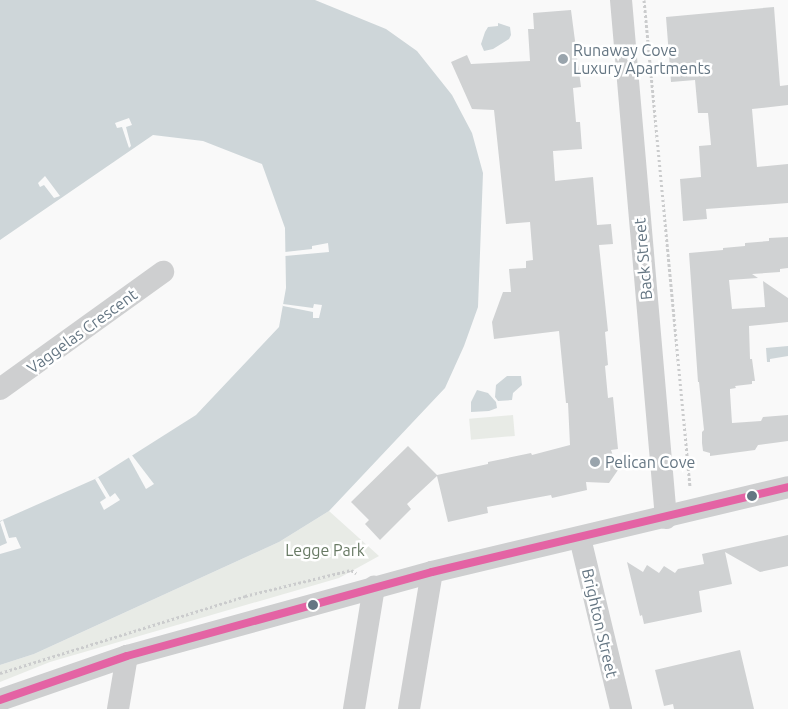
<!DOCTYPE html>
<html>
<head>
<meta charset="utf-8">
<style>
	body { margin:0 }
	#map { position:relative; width:788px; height:709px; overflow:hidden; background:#f9f9f9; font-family:Ubuntu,sans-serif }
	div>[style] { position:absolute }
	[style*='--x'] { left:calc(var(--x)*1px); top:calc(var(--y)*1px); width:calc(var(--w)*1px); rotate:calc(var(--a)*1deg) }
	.green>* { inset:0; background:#e8ebe6; transform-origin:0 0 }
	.water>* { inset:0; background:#ced6d9 }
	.pier>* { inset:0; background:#f9f9f9 }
	.building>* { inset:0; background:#d0d2d3 }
	.path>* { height:3px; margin-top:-1.5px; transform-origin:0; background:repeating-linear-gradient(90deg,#cbcccd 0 2.5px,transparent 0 5px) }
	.minor>* { height:22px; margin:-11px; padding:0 11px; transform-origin:11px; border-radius:11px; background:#cecfd0 }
	.bus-1>* { height:8px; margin:-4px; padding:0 4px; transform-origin:4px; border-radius:4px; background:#e463a4 }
	.dots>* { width:14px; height:14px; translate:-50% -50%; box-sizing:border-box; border:2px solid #fff; border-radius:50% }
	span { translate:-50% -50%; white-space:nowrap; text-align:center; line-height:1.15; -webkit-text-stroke:5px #fff; paint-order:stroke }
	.poi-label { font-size:16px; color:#657683 }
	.left { translate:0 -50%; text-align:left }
	.street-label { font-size:16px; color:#657683 }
	.park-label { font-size:16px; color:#687a64 }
</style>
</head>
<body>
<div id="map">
	<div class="green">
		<div style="left:513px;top:415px;width:21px;height:44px;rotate:85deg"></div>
		<div style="clip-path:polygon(329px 511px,379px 556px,339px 578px,50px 662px,0 682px,0 665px,34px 654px,279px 542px)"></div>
	</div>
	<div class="water">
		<div style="clip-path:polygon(0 0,315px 0,386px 29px,417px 51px,452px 95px,472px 133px,483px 173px,478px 307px,464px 346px,445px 388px,329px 511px,279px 542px,34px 654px,0 665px,0 521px,95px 479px,196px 415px,279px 327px,286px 288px,285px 228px,262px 164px,203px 141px,153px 135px,0 240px)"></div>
		<div style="clip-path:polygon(498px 23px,510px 27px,511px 35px,509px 39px,493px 49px,484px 51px,481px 44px,485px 32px,488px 27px,498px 26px)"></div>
		<div style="clip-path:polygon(788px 346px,788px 356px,770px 359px,770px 362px,767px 362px,766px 348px)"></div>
		<div style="clip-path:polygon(507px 376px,521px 376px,522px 385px,513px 393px,512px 400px,498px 401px,495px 397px,496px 385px)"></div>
		<div style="clip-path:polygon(477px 390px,488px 393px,496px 402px,497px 408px,489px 411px,471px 412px,471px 402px)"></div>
	</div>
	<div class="pier">
		<div style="clip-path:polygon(129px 118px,132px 125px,126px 127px,131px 146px,129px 148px,122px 127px,117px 128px,115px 123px)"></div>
		<div style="clip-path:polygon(45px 176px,60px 196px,54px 198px,44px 185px,40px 187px,38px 183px)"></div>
		<div style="clip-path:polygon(328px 243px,329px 252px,285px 256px,285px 252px,312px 249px,312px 246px)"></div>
		<div style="clip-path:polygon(283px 304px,313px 308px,314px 304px,322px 305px,319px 318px,313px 318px,313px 312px,283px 306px)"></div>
		<div style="clip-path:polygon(131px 454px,154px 484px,146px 489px,128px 456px)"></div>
		<div style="clip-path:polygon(98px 477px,110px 497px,115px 493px,120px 500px,104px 510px,100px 502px,106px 498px,95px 479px)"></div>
		<div style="clip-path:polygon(3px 520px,9px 538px,16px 537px,21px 548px,0 554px,0 546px,7px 543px,0 522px)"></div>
	</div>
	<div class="building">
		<div style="clip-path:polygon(774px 7px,780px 86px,788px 85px,788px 105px,752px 109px,757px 167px,788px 164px,788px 203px,706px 209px,707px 219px,683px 221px,680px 179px,701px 177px,699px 146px,711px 145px,708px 113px,698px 113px,695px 80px,671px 82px,666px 17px)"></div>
		<div style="clip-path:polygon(571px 10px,581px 87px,573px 88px,576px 122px,580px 122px,582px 149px,553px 151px,555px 181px,593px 177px,597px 225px,611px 224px,613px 244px,599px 245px,608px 331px,605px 332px,608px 365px,605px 366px,608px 398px,613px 397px,618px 449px,611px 450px,618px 470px,609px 483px,586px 482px,587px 490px,552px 498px,551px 495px,487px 507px,488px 513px,448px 522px,437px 476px,407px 504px,411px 509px,380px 540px,365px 524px,369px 520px,351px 502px,408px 446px,437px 475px,488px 464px,488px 462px,531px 453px,532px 455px,570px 445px,568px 403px,566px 403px,559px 331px,494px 339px,492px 322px,503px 292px,511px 292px,509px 269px,526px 268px,526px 261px,533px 260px,530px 222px,506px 224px,494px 110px,472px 109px,451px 62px,467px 55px,471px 64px,530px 61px,528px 29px,534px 29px,533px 13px)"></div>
		<div style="clip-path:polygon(788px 237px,788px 268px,780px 269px,780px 272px,752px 274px,758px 278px,729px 280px,732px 309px,765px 307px,763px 281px,788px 298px,788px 322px,749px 326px,750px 359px,752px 359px,755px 381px,752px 381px,752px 384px,735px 386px,736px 388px,730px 389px,730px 392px,732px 423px,761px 421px,763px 417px,788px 415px,788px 441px,758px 445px,755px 450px,710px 456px,710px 453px,703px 451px,702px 443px,702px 432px,704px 430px,699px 382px,698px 382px,689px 253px,723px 250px,723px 248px,745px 246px,745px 243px,769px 241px,769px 238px)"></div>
		<div style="clip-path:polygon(788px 535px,788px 566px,760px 572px,725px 552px,732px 584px,699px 591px,702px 612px,644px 624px,642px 615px,640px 616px,627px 562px,643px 572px,647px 565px,659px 573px,664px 566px,675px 573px,678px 569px,704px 564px,702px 554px)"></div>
		<div style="clip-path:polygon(740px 650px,754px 709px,674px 709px,673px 704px,664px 706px,655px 670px)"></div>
	</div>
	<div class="path">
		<div style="--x:644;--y:0;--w:489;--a:84.6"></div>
		<div style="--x:0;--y:673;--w:257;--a:-17.4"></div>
		<div style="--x:245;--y:596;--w:109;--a:-13.8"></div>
		<div style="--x:351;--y:570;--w:6;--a:31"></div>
	</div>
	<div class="minor">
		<div style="--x:621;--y:0;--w:520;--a:85.04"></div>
		<div style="--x:0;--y:389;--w:201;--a:-35.7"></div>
		<div style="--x:580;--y:538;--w:176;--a:76.5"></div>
		<div style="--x:0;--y:700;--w:134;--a:-19.1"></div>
		<div style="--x:127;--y:656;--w:316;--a:-15.4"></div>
		<div style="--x:432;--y:572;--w:366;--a:-13.4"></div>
		<div style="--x:118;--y:709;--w:54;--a:-80.4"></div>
		<div style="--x:354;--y:709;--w:124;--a:-80.7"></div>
		<div style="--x:409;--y:709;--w:139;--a:-80.5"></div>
	</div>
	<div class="bus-1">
		<div style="--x:0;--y:700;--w:134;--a:-19.1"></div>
		<div style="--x:127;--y:656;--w:316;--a:-15.4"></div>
		<div style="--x:432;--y:572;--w:366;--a:-13.4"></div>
	</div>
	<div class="dots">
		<div style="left:563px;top:59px;background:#99a4ac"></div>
		<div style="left:595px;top:462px;background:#99a4ac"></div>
		<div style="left:752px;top:496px;background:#657683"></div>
		<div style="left:313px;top:605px;background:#657683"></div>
	</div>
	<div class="poi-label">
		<span class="left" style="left:573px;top:59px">Runaway Cove<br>Luxury Apartments</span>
		<span class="left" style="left:605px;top:462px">Pelican Cove</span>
	</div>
	<div class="street-label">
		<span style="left:643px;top:259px;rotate:-95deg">Back Street</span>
		<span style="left:82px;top:331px;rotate:-36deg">Vaggelas Crescent</span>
		<span style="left:600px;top:623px;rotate:77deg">Brighton Street</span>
	</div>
	<div class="park-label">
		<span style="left:325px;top:550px">Legge Park</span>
	</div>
</div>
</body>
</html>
